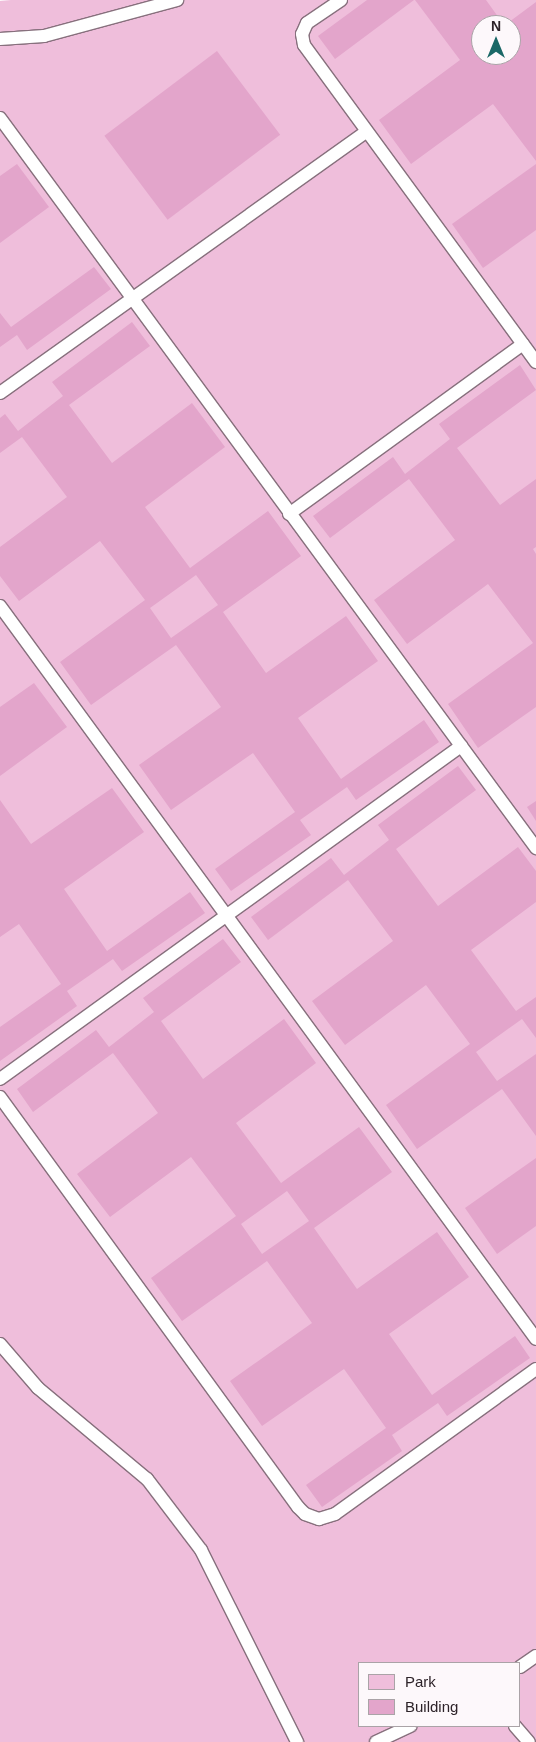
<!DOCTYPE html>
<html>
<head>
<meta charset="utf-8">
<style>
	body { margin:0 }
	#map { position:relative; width:536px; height:1742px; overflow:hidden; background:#fdf8fb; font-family:Helvetica,sans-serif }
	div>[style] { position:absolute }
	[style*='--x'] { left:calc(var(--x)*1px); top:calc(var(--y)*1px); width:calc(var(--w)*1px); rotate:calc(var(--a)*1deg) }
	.green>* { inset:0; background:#efbedb }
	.building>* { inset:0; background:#e3a5cb; transform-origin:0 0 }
	.roads { filter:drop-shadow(1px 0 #87707d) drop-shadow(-1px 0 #87707d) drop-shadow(0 1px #87707d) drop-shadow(0 -1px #87707d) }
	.service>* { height:12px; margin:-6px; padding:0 6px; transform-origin:6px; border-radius:6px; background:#fff }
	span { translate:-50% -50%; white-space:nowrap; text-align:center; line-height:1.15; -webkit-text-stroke:5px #fdf8fb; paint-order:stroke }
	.legend { position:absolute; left:358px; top:1662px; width:162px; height:65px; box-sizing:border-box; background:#fdf8fb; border:1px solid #aaa3a7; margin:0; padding:6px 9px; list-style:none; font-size:15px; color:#2d2329 }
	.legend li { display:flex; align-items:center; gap:10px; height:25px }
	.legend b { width:25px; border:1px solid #aaa3a7 }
	.north { position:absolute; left:471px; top:15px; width:50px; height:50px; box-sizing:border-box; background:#fdf8fb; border:1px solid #aaa3a7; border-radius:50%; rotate:0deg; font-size:14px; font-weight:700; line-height:20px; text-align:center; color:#2d2329 }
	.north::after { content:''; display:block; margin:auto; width:18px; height:22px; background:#1b6867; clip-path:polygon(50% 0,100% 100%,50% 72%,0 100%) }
</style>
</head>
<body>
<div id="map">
	<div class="green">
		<div style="clip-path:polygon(evenodd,11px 0,536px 0,536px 1742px,0 1742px,0 1px,11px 0,481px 25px,511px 25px,511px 55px,481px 55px,481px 25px,11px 0,360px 1663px,520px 1663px,520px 1726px,360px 1726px,360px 1663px)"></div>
	</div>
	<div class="building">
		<div style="clip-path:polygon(367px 0,414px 0,335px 59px,318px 36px)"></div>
		<div style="clip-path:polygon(415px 0,486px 0,504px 25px,481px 25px,481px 55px,511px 55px,511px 25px,505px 25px,536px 2px,536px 161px,493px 104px,411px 164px,379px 120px,460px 60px)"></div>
		<div style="left:217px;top:51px;width:105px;height:141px;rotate:53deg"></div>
		<div style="clip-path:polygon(17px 164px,49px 207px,0 243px,0 176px)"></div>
		<div style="clip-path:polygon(536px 164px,536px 230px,483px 268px,452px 224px)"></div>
		<div style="clip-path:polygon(94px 267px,111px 289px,27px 350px,17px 335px,0 347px,0 313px,11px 327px)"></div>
		<div style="clip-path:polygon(evenodd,132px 322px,150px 346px,69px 405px,112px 463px,192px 403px,225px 447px,145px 507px,190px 568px,268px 511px,301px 556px,223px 612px,266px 673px,346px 616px,378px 661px,298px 718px,341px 779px,424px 720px,439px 742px,356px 800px,347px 787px,300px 820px,311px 835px,231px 891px,215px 869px,295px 812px,253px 753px,171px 810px,139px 765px,221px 707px,176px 645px,91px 705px,60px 662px,145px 600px,100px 541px,19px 601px,0 576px,0 547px,67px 497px,22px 437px,0 453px,0 418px,5px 414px,18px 431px,63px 396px,52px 382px,132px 322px,196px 575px,218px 605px,171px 638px,150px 608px,196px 575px)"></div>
		<div style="clip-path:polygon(520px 365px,536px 390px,457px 448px,500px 505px,536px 479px,536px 547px,533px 549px,536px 554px,536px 707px,478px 748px,448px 704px,533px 643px,488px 584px,407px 644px,374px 600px,455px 540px,409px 479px,330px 538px,313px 516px,393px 457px,405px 474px,450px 439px,439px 424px)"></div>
		<div style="clip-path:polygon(34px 683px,67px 727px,0 776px,0 707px)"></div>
		<div style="clip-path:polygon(458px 766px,476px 790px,396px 849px,438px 906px,518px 847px,536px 871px,536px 902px,471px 950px,516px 1011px,536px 997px,536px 1038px,522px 1019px,476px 1052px,497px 1081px,536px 1054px,536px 1136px,502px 1089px,417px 1149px,386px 1105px,470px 1044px,426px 985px,345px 1045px,312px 1001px,393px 941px,348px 880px,268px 940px,251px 917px,331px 858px,344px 875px,389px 840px,378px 825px)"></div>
		<div style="clip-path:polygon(112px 788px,144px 832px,64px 889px,107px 951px,190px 892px,205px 913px,122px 971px,113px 959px,67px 991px,77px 1006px,0 1061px,0 1027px,61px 984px,19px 924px,0 937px,0 800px,31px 844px)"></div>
		<div style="clip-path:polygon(536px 801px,536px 821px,527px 807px)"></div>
		<div style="clip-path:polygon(evenodd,223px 939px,241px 962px,161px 1021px,203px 1079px,284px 1019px,316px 1063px,236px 1123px,281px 1183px,359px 1127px,392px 1172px,314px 1228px,357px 1289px,437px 1232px,469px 1277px,389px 1334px,432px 1395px,515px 1336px,530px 1358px,447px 1416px,438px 1403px,392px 1435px,402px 1451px,322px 1507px,306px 1485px,386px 1428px,344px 1369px,262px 1426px,230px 1381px,312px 1323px,267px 1261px,182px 1321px,151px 1278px,236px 1216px,191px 1157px,110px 1217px,77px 1174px,158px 1113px,113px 1053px,33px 1112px,17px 1089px,96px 1030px,109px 1047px,154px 1012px,143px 998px,223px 939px,287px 1191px,309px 1221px,262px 1254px,241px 1224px,287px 1191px)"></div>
		<div style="clip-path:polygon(536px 1158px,536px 1226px,497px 1254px,465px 1208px)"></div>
	</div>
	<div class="roads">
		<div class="service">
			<div style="--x:341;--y:0;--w:41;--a:145.9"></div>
			<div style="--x:307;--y:23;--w:12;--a:114"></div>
			<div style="--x:302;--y:34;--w:11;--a:80"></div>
			<div style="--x:304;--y:45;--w:393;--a:53.8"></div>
			<div style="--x:0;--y:39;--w:44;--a:-3.9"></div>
			<div style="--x:44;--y:36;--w:138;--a:-15.1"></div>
			<div style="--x:0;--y:118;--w:906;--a:53.71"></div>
			<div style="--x:0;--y:393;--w:450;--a:-35.5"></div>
			<div style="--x:289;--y:514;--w:289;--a:-36"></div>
			<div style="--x:0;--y:606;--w:908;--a:53.82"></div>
			<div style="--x:0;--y:1079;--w:569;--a:-35.84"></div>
			<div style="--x:0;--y:1097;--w:507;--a:53.99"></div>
			<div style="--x:298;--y:1507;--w:10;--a:45"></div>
			<div style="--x:305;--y:1514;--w:15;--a:20"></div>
			<div style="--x:319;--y:1519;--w:17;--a:-17"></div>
			<div style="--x:335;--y:1514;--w:248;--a:-35.8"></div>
			<div style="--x:0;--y:1344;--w:58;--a:49.2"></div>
			<div style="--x:38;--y:1388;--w:142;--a:39.9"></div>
			<div style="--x:147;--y:1479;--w:89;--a:52.7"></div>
			<div style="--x:201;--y:1550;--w:215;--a:63.4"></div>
			<div style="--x:520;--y:1667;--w:19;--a:-35"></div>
			<div style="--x:515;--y:1726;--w:21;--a:49"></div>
			<div style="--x:376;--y:1742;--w:38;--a:-25"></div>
		</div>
	</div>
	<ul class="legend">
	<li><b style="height:14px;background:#efbedb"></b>Park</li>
	<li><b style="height:14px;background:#e3a5cb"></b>Building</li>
	</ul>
	<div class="north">N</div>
</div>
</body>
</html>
